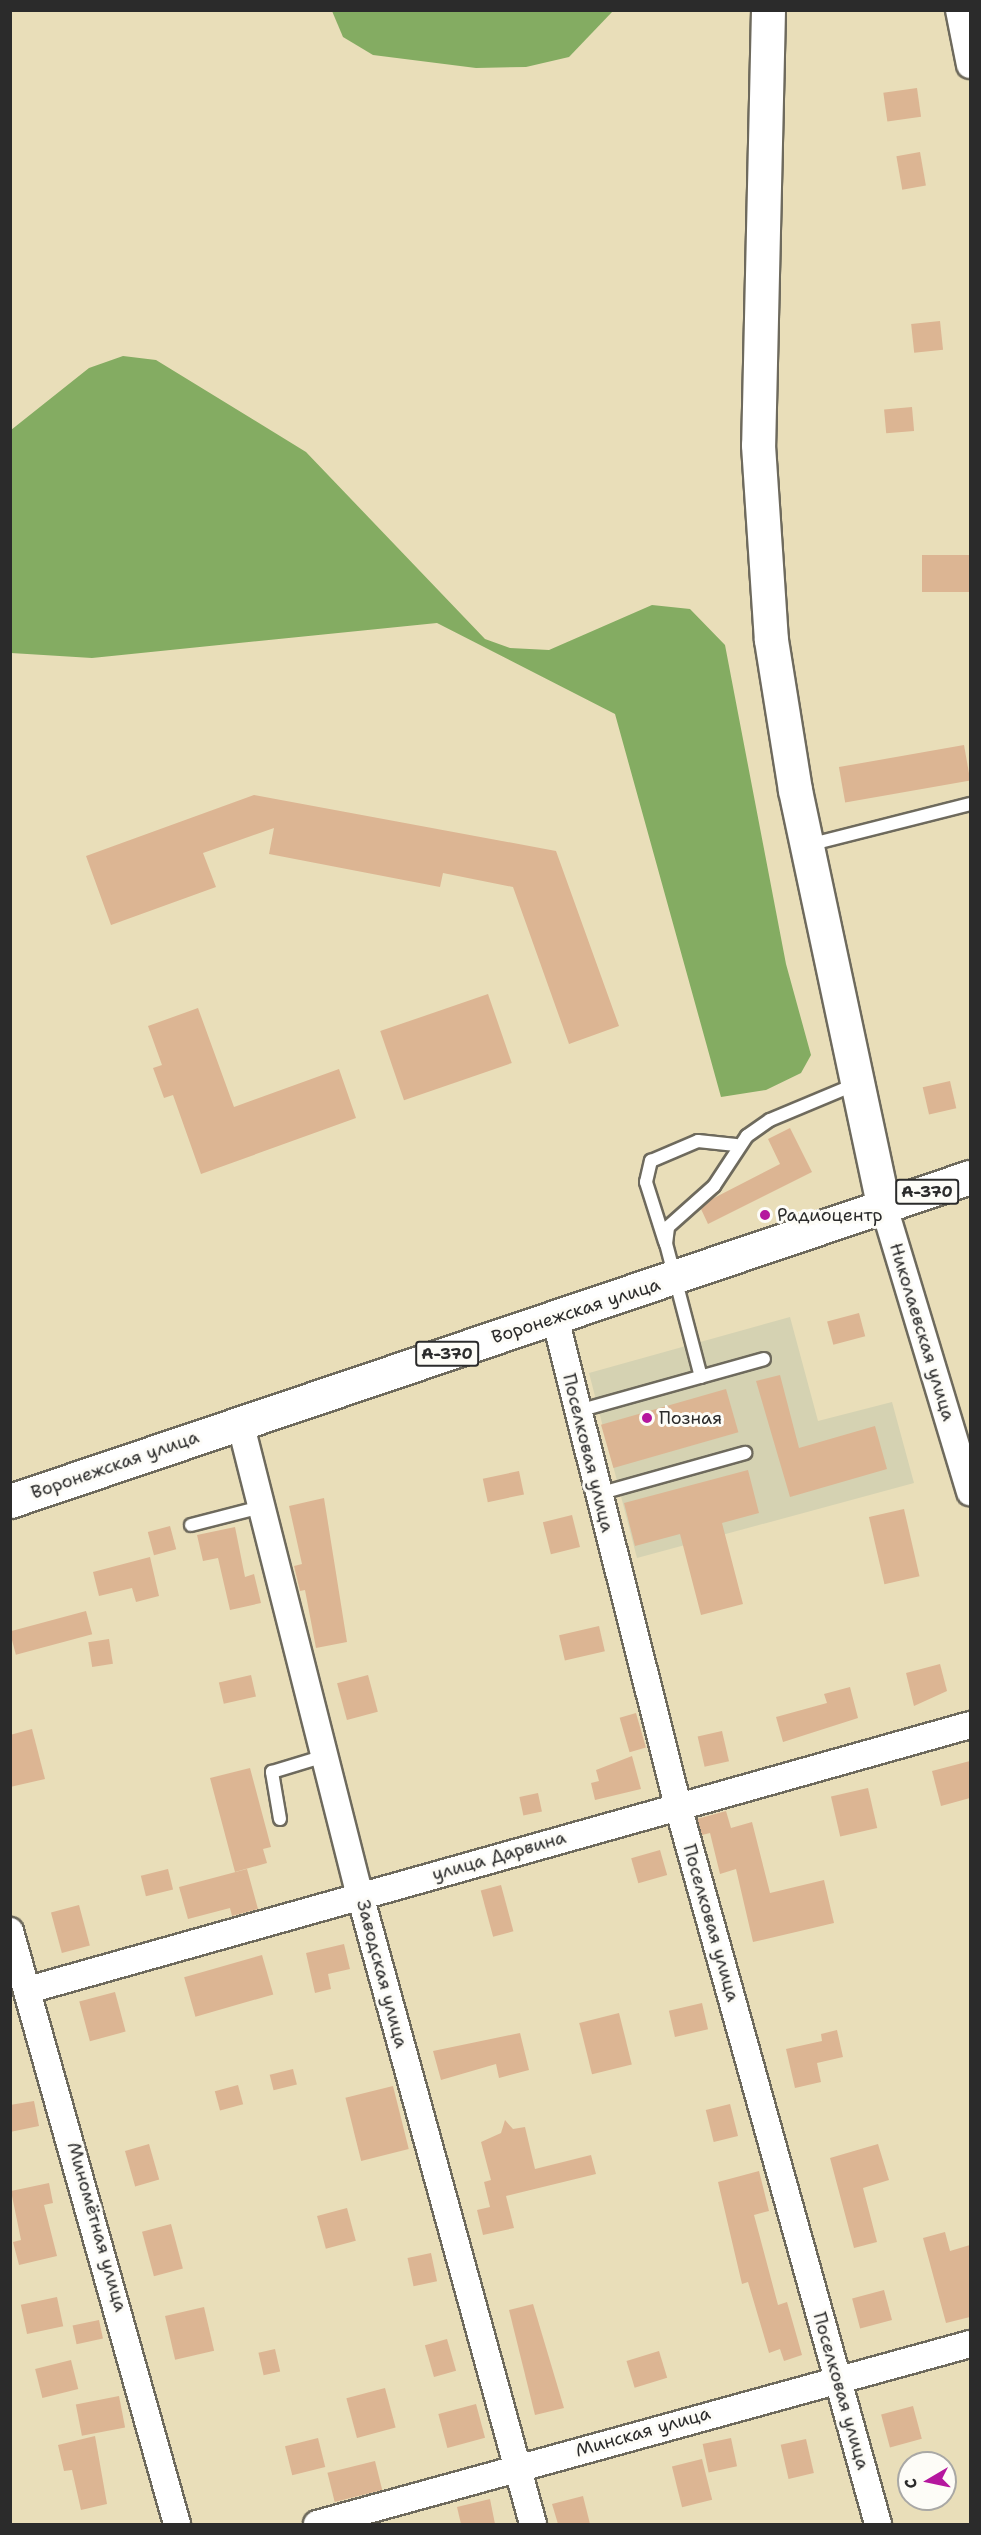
<!DOCTYPE html>
<html>
<head>
<meta charset="utf-8">
<style>
	body { margin:0 }
	#map { position:relative; width:981px; height:2535px; overflow:hidden; background:#e9deb9; font-family:"Shantell Sans",sans-serif }
	div>[style] { position:absolute }
	[style*='--x'] { left:calc(var(--x)*1px); top:calc(var(--y)*1px); width:calc(var(--w)*1px); rotate:calc(var(--a)*1deg) }
	.built>* { inset:0; background:#d5d2b2 }
	.forest>* { inset:0; background:#84ac62 }
	.building>* { inset:0; background:#dcb593; transform-origin:0 0 }
	.roads { filter:drop-shadow(2px 0 #6e6a5d) drop-shadow(-2px 0 #6e6a5d) drop-shadow(0 2px #6e6a5d) drop-shadow(0 -2px #6e6a5d) }
	.lane>* { height:12px; margin:-6px; padding:0 6px; transform-origin:6px; border-radius:6px; background:#fff }
	.street>* { height:26px; margin:-13px; padding:0 13px; transform-origin:13px; border-radius:13px; background:#fff }
	.secondary>* { height:33px; margin:-16.5px; padding:0 16.5px; transform-origin:16.5px; border-radius:16.5px; background:#fff }
	.highway>* { height:33px; margin:-16.5px; padding:0 16.5px; transform-origin:16.5px; border-radius:16.5px; background:#fff }
	.dots>* { width:16px; height:16px; translate:-50% -50%; box-sizing:border-box; border:3px solid #fdfcf7; border-radius:50% }
	span { translate:-50% -50%; white-space:nowrap; text-align:center; line-height:1.15; -webkit-text-stroke:6px #fdfcf7; paint-order:stroke }
	.shield-label span { padding:2px 4px; background:#fdfcf7; border:2px solid; border-radius:4px; -webkit-text-stroke-width:0 }
	.shield-label { font-size:16px; color:#2b2b2b; font-weight:700 }
	.poi-label { font-size:18px; color:#2b2b2b }
	.left { translate:0 -50%; text-align:left }
	.street-label { font-size:18px; color:#2b2b2b }
	.frame { position:absolute; inset:0; border:12px solid #2b2b2b; pointer-events:none }
	.north { position:absolute; left:897px; top:2451px; width:60px; height:60px; box-sizing:border-box; background:#fdfcf7; border:2px solid #a9a8a5; border-radius:50%; rotate:261deg; font-size:16px; font-weight:700; line-height:24px; text-align:center; color:#2b2b2b }
	.north::after { content:''; display:block; margin:auto; width:21px; height:27px; background:#b5179e; clip-path:polygon(50% 0,100% 100%,50% 72%,0 100%) }
</style>
</head>
<body>
<div id="map">
	<div class="built">
		<div style="clip-path:polygon(790px 1317px,818px 1421px,892px 1402px,914px 1483px,637px 1558px,589px 1373px)"></div>
	</div>
	<div class="forest">
		<div style="clip-path:polygon(332px 11px,613px 11px,569px 57px,526px 67px,476px 68px,373px 55px,343px 37px)"></div>
		<div style="clip-path:polygon(123px 356px,156px 360px,306px 452px,485px 639px,510px 648px,549px 650px,652px 605px,690px 609px,725px 645px,786px 964px,811px 1055px,801px 1073px,766px 1090px,721px 1097px,615px 714px,437px 623px,92px 658px,11px 653px,11px 430px,89px 368px)"></div>
	</div>
	<div class="building">
		<div style="left:917px;top:88px;width:29px;height:34px;rotate:82deg"></div>
		<div style="left:920px;top:152px;width:34px;height:24px;rotate:80deg"></div>
		<div style="left:940px;top:321px;width:29px;height:29px;rotate:84deg"></div>
		<div style="left:912px;top:407px;width:24px;height:28px;rotate:85deg"></div>
		<div style="left:970px;top:555px;width:37px;height:48px;rotate:90deg"></div>
		<div style="left:964px;top:745px;width:36px;height:127px;rotate:80deg"></div>
		<div style="clip-path:polygon(254px 795px,556px 851px,619px 1026px,569px 1044px,513px 887px,443px 873px,440px 887px,269px 854px,274px 828px,203px 853px,216px 887px,111px 925px,86px 856px)"></div>
		<div style="left:488px;top:994px;width:73px;height:114px;rotate:71deg"></div>
		<div style="clip-path:polygon(198px 1008px,234px 1107px,339px 1069px,356px 1118px,201px 1174px,173px 1095px,164px 1098px,153px 1068px,162px 1065px,148px 1026px)"></div>
		<div style="left:950px;top:1081px;width:28px;height:28px;rotate:77deg"></div>
		<div style="clip-path:polygon(790px 1128px,812px 1172px,708px 1224px,701px 1209px,712px 1199px,780px 1164px,768px 1139px)"></div>
		<div style="left:859px;top:1313px;width:24px;height:33px;rotate:75deg"></div>
		<div style="clip-path:polygon(780px 1375px,799px 1448px,875px 1426px,887px 1469px,790px 1497px,756px 1381px)"></div>
		<div style="left:726px;top:1389px;width:45px;height:130px;rotate:74deg"></div>
		<div style="clip-path:polygon(748px 1470px,759px 1513px,722px 1523px,743px 1604px,701px 1615px,680px 1534px,635px 1546px,624px 1503px)"></div>
		<div style="left:519px;top:1471px;width:24px;height:37px;rotate:78deg"></div>
		<div style="clip-path:polygon(324px 1498px,347px 1642px,316px 1648px,305px 1590px,300px 1591px,294px 1566px,302px 1564px,289px 1506px)"></div>
		<div style="left:904px;top:1509px;width:69px;height:36px;rotate:77deg"></div>
		<div style="left:572px;top:1515px;width:33px;height:30px;rotate:76deg"></div>
		<div style="left:170px;top:1526px;width:24px;height:23px;rotate:75deg"></div>
		<div style="clip-path:polygon(235px 1527px,245px 1577px,254px 1574px,261px 1603px,230px 1610px,218px 1558px,203px 1561px,197px 1535px)"></div>
		<div style="clip-path:polygon(150px 1557px,159px 1596px,136px 1602px,132px 1588px,99px 1596px,93px 1572px)"></div>
		<div style="left:86px;top:1611px;width:24px;height:79px;rotate:75deg"></div>
		<div style="left:599px;top:1626px;width:26px;height:41px;rotate:77deg"></div>
		<div style="left:109px;top:1639px;width:25px;height:21px;rotate:81deg"></div>
		<div style="clip-path:polygon(940px 1664px,947px 1691px,914px 1706px,906px 1673px)"></div>
		<div style="left:251px;top:1675px;width:22px;height:33px;rotate:77deg"></div>
		<div style="left:368px;top:1675px;width:38px;height:32px;rotate:75deg"></div>
		<div style="clip-path:polygon(850px 1687px,858px 1718px,783px 1742px,776px 1717px,827px 1703px,824px 1694px)"></div>
		<div style="left:636px;top:1713px;width:36px;height:17px;rotate:74deg"></div>
		<div style="clip-path:polygon(32px 1729px,45px 1779px,10px 1787px,10px 1735px)"></div>
		<div style="left:722px;top:1731px;width:31px;height:25px;rotate:77deg"></div>
		<div style="clip-path:polygon(632px 1756px,641px 1789px,595px 1800px,591px 1783px,599px 1781px,596px 1770px)"></div>
		<div style="clip-path:polygon(970px 1761px,970px 1798px,941px 1806px,932px 1771px)"></div>
		<div style="clip-path:polygon(250px 1768px,271px 1847px,263px 1849px,267px 1863px,235px 1872px,210px 1778px)"></div>
		<div style="left:868px;top:1788px;width:41px;height:38px;rotate:77deg"></div>
		<div style="left:538px;top:1793px;width:19px;height:19px;rotate:78deg"></div>
		<div style="clip-path:polygon(726px 1811px,731px 1828px,752px 1822px,770px 1893px,824px 1880px,834px 1923px,753px 1942px,736px 1869px,720px 1874px,710px 1833px,702px 1835px,697px 1819px)"></div>
		<div style="left:660px;top:1850px;width:26px;height:30px;rotate:74deg"></div>
		<div style="left:168px;top:1869px;width:21px;height:28px;rotate:76deg"></div>
		<div style="clip-path:polygon(247px 1869px,258px 1909px,232px 1916px,230px 1908px,188px 1919px,179px 1887px)"></div>
		<div style="left:501px;top:1885px;width:48px;height:21px;rotate:75deg"></div>
		<div style="left:79px;top:1905px;width:42px;height:29px;rotate:75deg"></div>
		<div style="clip-path:polygon(344px 1944px,350px 1969px,328px 1974px,331px 1989px,315px 1993px,306px 1953px)"></div>
		<div style="left:262px;top:1955px;width:41px;height:81px;rotate:74deg"></div>
		<div style="left:115px;top:1992px;width:41px;height:37px;rotate:75deg"></div>
		<div style="left:702px;top:2003px;width:27px;height:34px;rotate:77deg"></div>
		<div style="left:619px;top:2013px;width:53px;height:41px;rotate:76deg"></div>
		<div style="clip-path:polygon(837px 2030px,843px 2057px,817px 2063px,821px 2082px,795px 2088px,786px 2049px,822px 2041px,821px 2034px)"></div>
		<div style="clip-path:polygon(520px 2033px,529px 2070px,499px 2078px,496px 2064px,441px 2080px,433px 2051px)"></div>
		<div style="left:293px;top:2069px;width:16px;height:24px;rotate:76deg"></div>
		<div style="left:238px;top:2085px;width:20px;height:24px;rotate:75deg"></div>
		<div style="left:393px;top:2086px;width:65px;height:49px;rotate:76deg"></div>
		<div style="clip-path:polygon(34px 2101px,39px 2126px,10px 2132px,10px 2105px)"></div>
		<div style="left:730px;top:2104px;width:33px;height:25px;rotate:76deg"></div>
		<div style="clip-path:polygon(505px 2120px,513px 2129px,525px 2127px,535px 2169px,591px 2155px,596px 2174px,506px 2196px,514px 2228px,483px 2235px,477px 2210px,490px 2207px,484px 2182px,491px 2180px,481px 2142px,501px 2133px)"></div>
		<div style="left:149px;top:2144px;width:37px;height:25px;rotate:74deg"></div>
		<div style="clip-path:polygon(878px 2144px,889px 2180px,863px 2188px,877px 2242px,854px 2248px,830px 2158px)"></div>
		<div style="clip-path:polygon(759px 2171px,769px 2211px,754px 2215px,778px 2305px,787px 2302px,802px 2355px,784px 2361px,780px 2349px,769px 2353px,748px 2282px,742px 2284px,718px 2182px)"></div>
		<div style="clip-path:polygon(49px 2183px,53px 2203px,44px 2205px,57px 2256px,19px 2265px,13px 2242px,21px 2240px,11px 2191px)"></div>
		<div style="left:347px;top:2208px;width:34px;height:31px;rotate:75deg"></div>
		<div style="left:171px;top:2224px;width:46px;height:30px;rotate:75deg"></div>
		<div style="clip-path:polygon(945px 2232px,950px 2251px,970px 2245px,970px 2317px,946px 2323px,923px 2238px)"></div>
		<div style="left:431px;top:2253px;width:29px;height:24px;rotate:78deg"></div>
		<div style="left:884px;top:2290px;width:31px;height:33px;rotate:75deg"></div>
		<div style="left:57px;top:2297px;width:30px;height:37px;rotate:78deg"></div>
		<div style="clip-path:polygon(533px 2304px,564px 2408px,535px 2415px,509px 2310px)"></div>
		<div style="left:204px;top:2307px;width:45px;height:40px;rotate:77deg"></div>
		<div style="left:99px;top:2320px;width:19px;height:27px;rotate:78deg"></div>
		<div style="left:447px;top:2339px;width:33px;height:23px;rotate:74deg"></div>
		<div style="left:275px;top:2349px;width:23px;height:17px;rotate:77deg"></div>
		<div style="left:659px;top:2351px;width:28px;height:34px;rotate:73deg"></div>
		<div style="left:71px;top:2360px;width:30px;height:37px;rotate:76deg"></div>
		<div style="left:385px;top:2388px;width:41px;height:40px;rotate:75deg"></div>
		<div style="left:119px;top:2396px;width:32px;height:44px;rotate:79deg"></div>
		<div style="left:476px;top:2404px;width:35px;height:39px;rotate:75deg"></div>
		<div style="left:913px;top:2406px;width:34px;height:33px;rotate:75deg"></div>
		<div style="clip-path:polygon(95px 2436px,107px 2504px,81px 2510px,72px 2470px,64px 2471px,58px 2445px)"></div>
		<div style="left:318px;top:2438px;width:30px;height:34px;rotate:76deg"></div>
		<div style="left:731px;top:2438px;width:29px;height:29px;rotate:78deg"></div>
		<div style="left:806px;top:2439px;width:35px;height:26px;rotate:77deg"></div>
		<div style="left:702px;top:2459px;width:42px;height:31px;rotate:76deg"></div>
		<div style="left:375px;top:2461px;width:30px;height:49px;rotate:76deg"></div>
		<div style="clip-path:polygon(583px 2496px,590px 2524px,558px 2524px,552px 2504px)"></div>
		<div style="clip-path:polygon(490px 2499px,495px 2524px,461px 2524px,457px 2507px)"></div>
	</div>
	<div class="roads">
		<div class="lane">
			<div style="--x:808;--y:845;--w:167;--a:-14.2"></div>
			<div style="--x:665;--y:1242;--w:63;--a:-107.6"></div>
			<div style="--x:646;--y:1182;--w:22;--a:-77"></div>
			<div style="--x:651;--y:1161;--w:51;--a:-23.1"></div>
			<div style="--x:698;--y:1141;--w:38;--a:6"></div>
			<div style="--x:701;--y:1377;--w:138;--a:-104.7"></div>
			<div style="--x:666;--y:1244;--w:17;--a:-83"></div>
			<div style="--x:668;--y:1227;--w:62;--a:-41.7"></div>
			<div style="--x:714;--y:1186;--w:60;--a:-56.6"></div>
			<div style="--x:747;--y:1136;--w:28;--a:-35"></div>
			<div style="--x:770;--y:1120;--w:93;--a:-22.7"></div>
			<div style="--x:578;--y:1411;--w:193;--a:-15.6"></div>
			<div style="--x:598;--y:1494;--w:153;--a:-15.6"></div>
			<div style="--x:191;--y:1525;--w:72;--a:-14.4"></div>
			<div style="--x:280;--y:1819;--w:48;--a:-99.7"></div>
			<div style="--x:272;--y:1772;--w:55;--a:-16.8"></div>
		</div>
		<div class="street">
			<div style="--x:959;--y:10;--w:56;--a:78.7"></div>
			<div style="--x:884;--y:1207;--w:298;--a:73.2"></div>
			<div style="--x:555;--y:1318;--w:503;--a:75.85"></div>
			<div style="--x:678;--y:1806;--w:745;--a:74.43"></div>
			<div style="--x:240;--y:1422;--w:488;--a:75.8"></div>
			<div style="--x:360;--y:1895;--w:652;--a:74.62"></div>
			<div style="--x:10;--y:1931;--w:616;--a:74.27"></div>
			<div style="--x:28;--y:1990;--w:979;--a:-15.71"></div>
			<div style="--x:317;--y:2524;--w:677;--a:-15.41"></div>
		</div>
		<div class="secondary">
			<div style="--x:768;--y:10;--w:435;--a:91.3"></div>
			<div style="--x:758;--y:445;--w:195;--a:86.2"></div>
			<div style="--x:771;--y:640;--w:152;--a:80.9"></div>
			<div style="--x:795;--y:790;--w:426;--a:78"></div>
		</div>
		<div class="highway">
			<div style="--x:10;--y:1501;--w:1013;--a:-18.65"></div>
		</div>
	</div>
	<div class="dots">
		<div style="left:765px;top:1215px;background:#b5179e"></div>
		<div style="left:647px;top:1418px;background:#b5179e"></div>
	</div>
	<div class="shield-label">
		<span style="left:927px;top:1192px">А-370</span>
		<span style="left:447px;top:1354px">А-370</span>
	</div>
	<div class="poi-label">
		<span class="left" style="left:777px;top:1215px">Радиоцентр</span>
		<span class="left" style="left:659px;top:1418px">Позная</span>
	</div>
	<div class="street-label">
		<span style="left:576px;top:1311px;rotate:-18deg">Воронежская улица</span>
		<span style="left:922px;top:1332px;rotate:73deg">Николаевская улица</span>
		<span style="left:588px;top:1453px;rotate:76deg">Поселковая улица</span>
		<span style="left:115px;top:1465px;rotate:-19deg">Воронежская улица</span>
		<span style="left:499px;top:1856px;rotate:-16deg">улица Дарвина</span>
		<span style="left:711px;top:1923px;rotate:74deg">Поселковая улица</span>
		<span style="left:382px;top:1974px;rotate:75deg">Заводская улица</span>
		<span style="left:97px;top:2227px;rotate:74deg">Миномётная улица</span>
		<span style="left:841px;top:2391px;rotate:74deg">Поселковая улица</span>
		<span style="left:643px;top:2432px;rotate:-16deg">Минская улица</span>
	</div>
	<div class="frame"></div>
	<div class="north">С</div>
</div>
</body>
</html>
